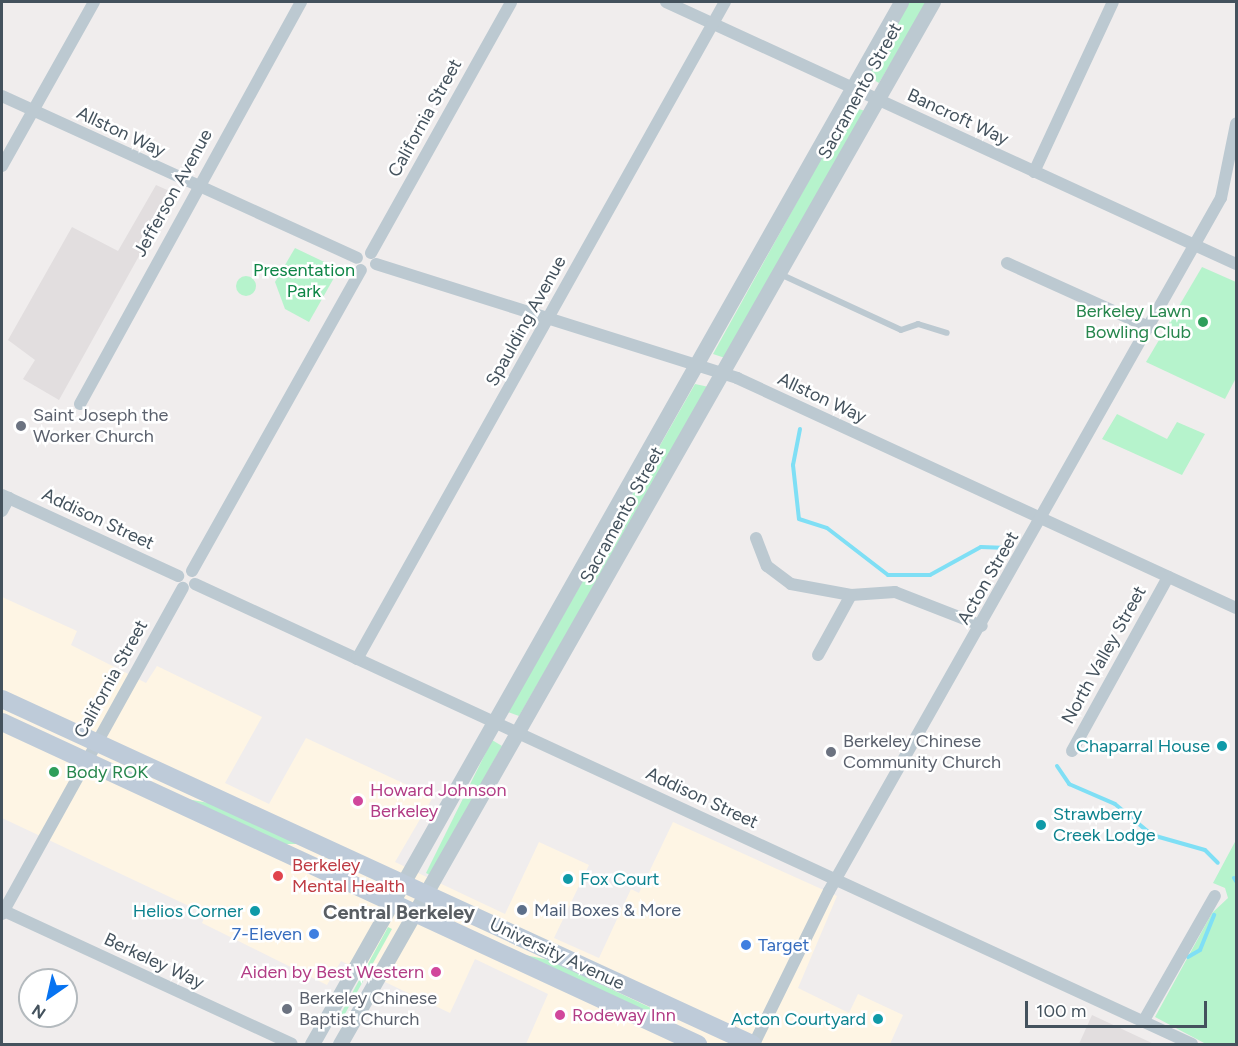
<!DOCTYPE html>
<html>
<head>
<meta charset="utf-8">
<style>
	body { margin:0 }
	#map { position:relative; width:1238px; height:1046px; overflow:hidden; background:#f0eded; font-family:Figtree,sans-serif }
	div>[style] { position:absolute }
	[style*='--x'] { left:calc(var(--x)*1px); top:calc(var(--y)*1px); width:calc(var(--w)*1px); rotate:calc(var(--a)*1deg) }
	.commercial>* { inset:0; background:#fef5e4 }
	.education>* { inset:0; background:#e2dedf }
	.green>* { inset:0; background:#b6f3cc }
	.round { border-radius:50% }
	.stream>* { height:4px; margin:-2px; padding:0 2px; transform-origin:2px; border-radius:2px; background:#7fdff5 }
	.service>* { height:6px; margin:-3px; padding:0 3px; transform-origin:3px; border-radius:3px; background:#bcc9d1 }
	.minor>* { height:12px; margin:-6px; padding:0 6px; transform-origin:6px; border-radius:6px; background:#bcc9d1 }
	.tertiary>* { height:15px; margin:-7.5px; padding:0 7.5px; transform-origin:7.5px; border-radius:7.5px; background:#bcc9d1 }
	.secondary>* { height:18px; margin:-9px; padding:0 9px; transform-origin:9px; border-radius:9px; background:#becbd9 }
	.dots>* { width:16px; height:16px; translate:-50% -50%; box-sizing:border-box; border:3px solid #fff; border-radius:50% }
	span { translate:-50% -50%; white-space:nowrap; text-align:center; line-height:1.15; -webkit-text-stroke:5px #fff; paint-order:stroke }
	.street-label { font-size:18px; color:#44525d }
	.park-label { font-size:18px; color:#0d8546 }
	.leisure-label { font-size:18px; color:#27864d }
	.right { translate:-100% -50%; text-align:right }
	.left { translate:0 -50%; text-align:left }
	.worship-label { font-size:18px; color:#5b616d }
	.culture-label { font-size:18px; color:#0d838f }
	.hotel-label { font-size:18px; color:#b23c85 }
	.health-label { font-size:18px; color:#be3a42 }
	.service-label { font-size:18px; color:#4e5e75 }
	.shop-label { font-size:18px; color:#366cbe }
	.neighbourhood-label { font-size:20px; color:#595e63; font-weight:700 }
	.frame { position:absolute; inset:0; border:3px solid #44525d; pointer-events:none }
	.north { position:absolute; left:18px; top:968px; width:60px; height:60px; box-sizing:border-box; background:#fff; border:2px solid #b4babe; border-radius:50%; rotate:214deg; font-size:16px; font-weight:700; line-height:24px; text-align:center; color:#44525d }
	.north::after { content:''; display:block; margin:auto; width:21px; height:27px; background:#0773f1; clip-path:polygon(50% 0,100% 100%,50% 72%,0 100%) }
	.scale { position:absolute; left:1025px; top:1001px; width:182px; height:27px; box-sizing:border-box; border:3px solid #44525d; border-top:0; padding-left:8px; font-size:18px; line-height:21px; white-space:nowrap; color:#44525d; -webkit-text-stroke:4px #fff; paint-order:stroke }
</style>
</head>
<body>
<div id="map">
	<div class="commercial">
		<div style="clip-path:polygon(2px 597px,77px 631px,71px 645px,146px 683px,157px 666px,262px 717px,225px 783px,269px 804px,306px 738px,433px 797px,395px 862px,505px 914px,539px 842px,589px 865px,554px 938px,599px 958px,631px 889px,639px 893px,673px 822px,837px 896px,798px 988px,849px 1013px,858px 994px,903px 1015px,890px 1044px,526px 1044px,548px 994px,475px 959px,450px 1013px,341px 961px,327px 985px,202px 923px,206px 914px,2px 818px)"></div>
	</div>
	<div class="education">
		<div style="clip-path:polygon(156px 185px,174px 193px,59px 400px,23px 379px,35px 360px,8px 340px,72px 227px,118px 251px)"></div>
		<div style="clip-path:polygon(1092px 1015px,1154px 1044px,1079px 1044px)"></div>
	</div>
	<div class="green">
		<div style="clip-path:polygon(909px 2px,927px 2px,879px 83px,867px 76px)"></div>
		<div style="clip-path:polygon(850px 106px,865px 111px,725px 358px,713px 354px)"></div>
		<div style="clip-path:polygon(295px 248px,339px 269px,309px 322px,285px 309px,275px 282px)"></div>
		<div style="clip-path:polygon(1202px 267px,1236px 282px,1236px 378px,1225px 399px,1146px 362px)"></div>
		<div class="round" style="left:236px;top:276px;width:20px;height:20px"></div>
		<div style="clip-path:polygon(695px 384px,709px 387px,519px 716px,508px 712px)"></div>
		<div style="clip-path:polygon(1117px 414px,1167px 439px,1177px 422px,1205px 434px,1182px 475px,1102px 439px)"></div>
		<div style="clip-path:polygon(492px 740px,502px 746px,430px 875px,426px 873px)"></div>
		<div style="clip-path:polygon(187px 799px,209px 803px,299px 844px,282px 844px)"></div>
		<div style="clip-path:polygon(1236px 840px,1236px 1044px,1206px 1044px,1155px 1017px,1212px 913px,1228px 898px,1225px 888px,1213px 883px)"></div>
		<div style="clip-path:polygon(388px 927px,392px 929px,341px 1021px,338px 1019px)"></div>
		<div style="clip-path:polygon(525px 955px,549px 960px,664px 1014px,646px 1013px)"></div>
	</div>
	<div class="stream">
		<div style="--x:800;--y:429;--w:37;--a:101"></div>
		<div style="--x:793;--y:465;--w:54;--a:83.7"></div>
		<div style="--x:799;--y:519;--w:29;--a:18"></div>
		<div style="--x:827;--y:528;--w:77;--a:37.6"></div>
		<div style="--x:888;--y:575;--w:42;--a:0"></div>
		<div style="--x:930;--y:575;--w:58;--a:-28.8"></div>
		<div style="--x:981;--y:547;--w:27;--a:2"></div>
		<div style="--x:1057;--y:766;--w:22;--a:56"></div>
		<div style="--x:1069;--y:784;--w:50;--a:23.5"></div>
		<div style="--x:1115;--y:804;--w:48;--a:40"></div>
		<div style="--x:1152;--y:835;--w:55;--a:15.8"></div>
		<div style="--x:1205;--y:850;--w:18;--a:45"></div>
		<div style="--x:1234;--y:878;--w:4;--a:56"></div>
		<div style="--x:1188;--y:957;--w:14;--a:-30"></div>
		<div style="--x:1200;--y:950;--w:38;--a:-68"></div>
	</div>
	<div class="service">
		<div style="--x:780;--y:274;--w:133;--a:24.8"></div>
		<div style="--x:901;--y:330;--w:18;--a:-19"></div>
		<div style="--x:918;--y:324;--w:30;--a:17"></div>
	</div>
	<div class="minor">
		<div style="--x:666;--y:2;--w:627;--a:24.69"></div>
		<div style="--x:2;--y:96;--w:390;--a:24.5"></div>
		<div style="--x:2;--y:166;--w:188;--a:-60.7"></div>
		<div style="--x:1034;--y:172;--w:187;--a:-65.1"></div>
		<div style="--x:371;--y:253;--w:287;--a:-60.8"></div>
		<div style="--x:1007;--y:263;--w:156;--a:24.3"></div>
		<div style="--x:376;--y:264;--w:379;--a:17.5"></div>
		<div style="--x:737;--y:378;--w:549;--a:24.75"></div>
		<div style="--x:80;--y:404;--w:459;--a:-61.2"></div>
		<div style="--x:2;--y:495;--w:194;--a:24.7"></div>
		<div style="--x:2;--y:511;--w:15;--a:-62"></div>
		<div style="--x:756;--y:538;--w:30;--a:69"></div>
		<div style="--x:767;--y:566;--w:30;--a:37"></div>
		<div style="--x:791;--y:584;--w:61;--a:10.4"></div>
		<div style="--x:851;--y:595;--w:44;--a:-3.9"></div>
		<div style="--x:895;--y:592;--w:93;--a:21.3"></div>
		<div style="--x:192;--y:571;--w:345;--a:-60.7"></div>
		<div style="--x:195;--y:584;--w:1098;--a:24.77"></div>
		<div style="--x:818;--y:655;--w:68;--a:-61.2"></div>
		<div style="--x:357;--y:659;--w:753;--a:-60.75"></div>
		<div style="--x:1072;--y:751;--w:199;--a:-61.1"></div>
		<div style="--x:2;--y:910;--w:319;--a:24.8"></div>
		<div style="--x:2;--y:914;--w:373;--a:-61"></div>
		<div style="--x:1143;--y:1022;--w:145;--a:-60.3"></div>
		<div style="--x:754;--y:1044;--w:170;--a:-63.9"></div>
		<div style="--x:829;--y:891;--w:796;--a:-60.51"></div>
		<div style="--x:1221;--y:198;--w:76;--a:-78.5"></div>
	</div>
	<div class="tertiary">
		<div style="--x:312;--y:1044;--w:1197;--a:-60.52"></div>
		<div style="--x:340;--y:1044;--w:1199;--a:-60.36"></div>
	</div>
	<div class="secondary">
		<div style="--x:2;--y:699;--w:826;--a:24.7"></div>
		<div style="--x:2;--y:722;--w:767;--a:24.83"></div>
	</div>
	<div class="dots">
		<div style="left:1203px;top:322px;background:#2e9e5b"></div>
		<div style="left:21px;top:426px;background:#6b7280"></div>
		<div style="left:1222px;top:746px;background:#0f9aa8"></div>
		<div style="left:831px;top:752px;background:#6b7280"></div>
		<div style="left:54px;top:772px;background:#2e9e5b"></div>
		<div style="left:358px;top:801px;background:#d1479c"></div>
		<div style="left:1041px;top:825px;background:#0f9aa8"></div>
		<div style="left:278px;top:876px;background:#e0444e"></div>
		<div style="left:568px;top:879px;background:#0f9aa8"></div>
		<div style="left:522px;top:910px;background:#5c6f8a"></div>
		<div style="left:255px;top:911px;background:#0f9aa8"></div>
		<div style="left:314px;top:934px;background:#3f7fe0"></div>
		<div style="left:746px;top:945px;background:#3f7fe0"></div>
		<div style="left:436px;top:972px;background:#d1479c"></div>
		<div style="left:287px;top:1009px;background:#6b7280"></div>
		<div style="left:560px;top:1015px;background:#d1479c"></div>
		<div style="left:878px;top:1019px;background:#0f9aa8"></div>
	</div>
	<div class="street-label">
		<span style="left:860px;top:91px;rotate:-61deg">Sacramento Street</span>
		<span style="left:958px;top:117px;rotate:25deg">Bancroft Way</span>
		<span style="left:425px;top:118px;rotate:-61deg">California Street</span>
		<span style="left:121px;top:132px;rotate:25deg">Allston Way</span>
		<span style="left:173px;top:193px;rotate:-61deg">Jefferson Avenue</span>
		<span style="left:526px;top:321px;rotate:-61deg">Spaulding Avenue</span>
		<span style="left:822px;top:398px;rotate:25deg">Allston Way</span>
		<span style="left:622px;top:515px;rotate:-61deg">Sacramento Street</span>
		<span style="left:98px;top:519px;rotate:25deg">Addison Street</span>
		<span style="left:988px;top:578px;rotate:-60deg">Acton Street</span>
		<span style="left:1104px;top:655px;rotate:-61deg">North Valley Street</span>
		<span style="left:111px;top:679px;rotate:-61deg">California Street</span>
		<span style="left:702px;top:798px;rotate:25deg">Addison Street</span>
		<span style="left:557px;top:954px;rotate:25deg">University Avenue</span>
		<span style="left:154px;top:961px;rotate:25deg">Berkeley Way</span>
	</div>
	<div class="park-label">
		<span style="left:304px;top:281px">Presentation<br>Park</span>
	</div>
	<div class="leisure-label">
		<span class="right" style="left:1191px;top:322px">Berkeley Lawn<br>Bowling Club</span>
		<span class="left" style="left:66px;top:772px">Body ROK</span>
	</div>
	<div class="worship-label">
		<span class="left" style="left:33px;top:426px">Saint Joseph the<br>Worker Church</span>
		<span class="left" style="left:843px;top:752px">Berkeley Chinese<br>Community Church</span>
		<span class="left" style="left:299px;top:1009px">Berkeley Chinese<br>Baptist Church</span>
	</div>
	<div class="culture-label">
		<span class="right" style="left:1210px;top:746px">Chaparral House</span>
		<span class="left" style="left:1053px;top:825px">Strawberry<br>Creek Lodge</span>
		<span class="left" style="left:580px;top:879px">Fox Court</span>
		<span class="right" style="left:243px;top:911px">Helios Corner</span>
		<span class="right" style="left:866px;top:1019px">Acton Courtyard</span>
	</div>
	<div class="hotel-label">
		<span class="left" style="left:370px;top:801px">Howard Johnson<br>Berkeley</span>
		<span class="right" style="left:424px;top:972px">Aiden by Best Western</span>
		<span class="left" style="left:572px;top:1015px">Rodeway Inn</span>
	</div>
	<div class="health-label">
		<span class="left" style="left:292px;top:876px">Berkeley<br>Mental Health</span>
	</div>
	<div class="service-label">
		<span class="left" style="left:534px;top:910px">Mail Boxes &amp; More</span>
	</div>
	<div class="shop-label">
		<span class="right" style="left:302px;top:934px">7-Eleven</span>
		<span class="left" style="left:758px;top:945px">Target</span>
	</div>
	<div class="neighbourhood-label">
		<span style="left:399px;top:912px">Central Berkeley</span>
	</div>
	<div class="frame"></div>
	<div class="north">N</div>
	<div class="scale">100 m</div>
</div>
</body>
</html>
